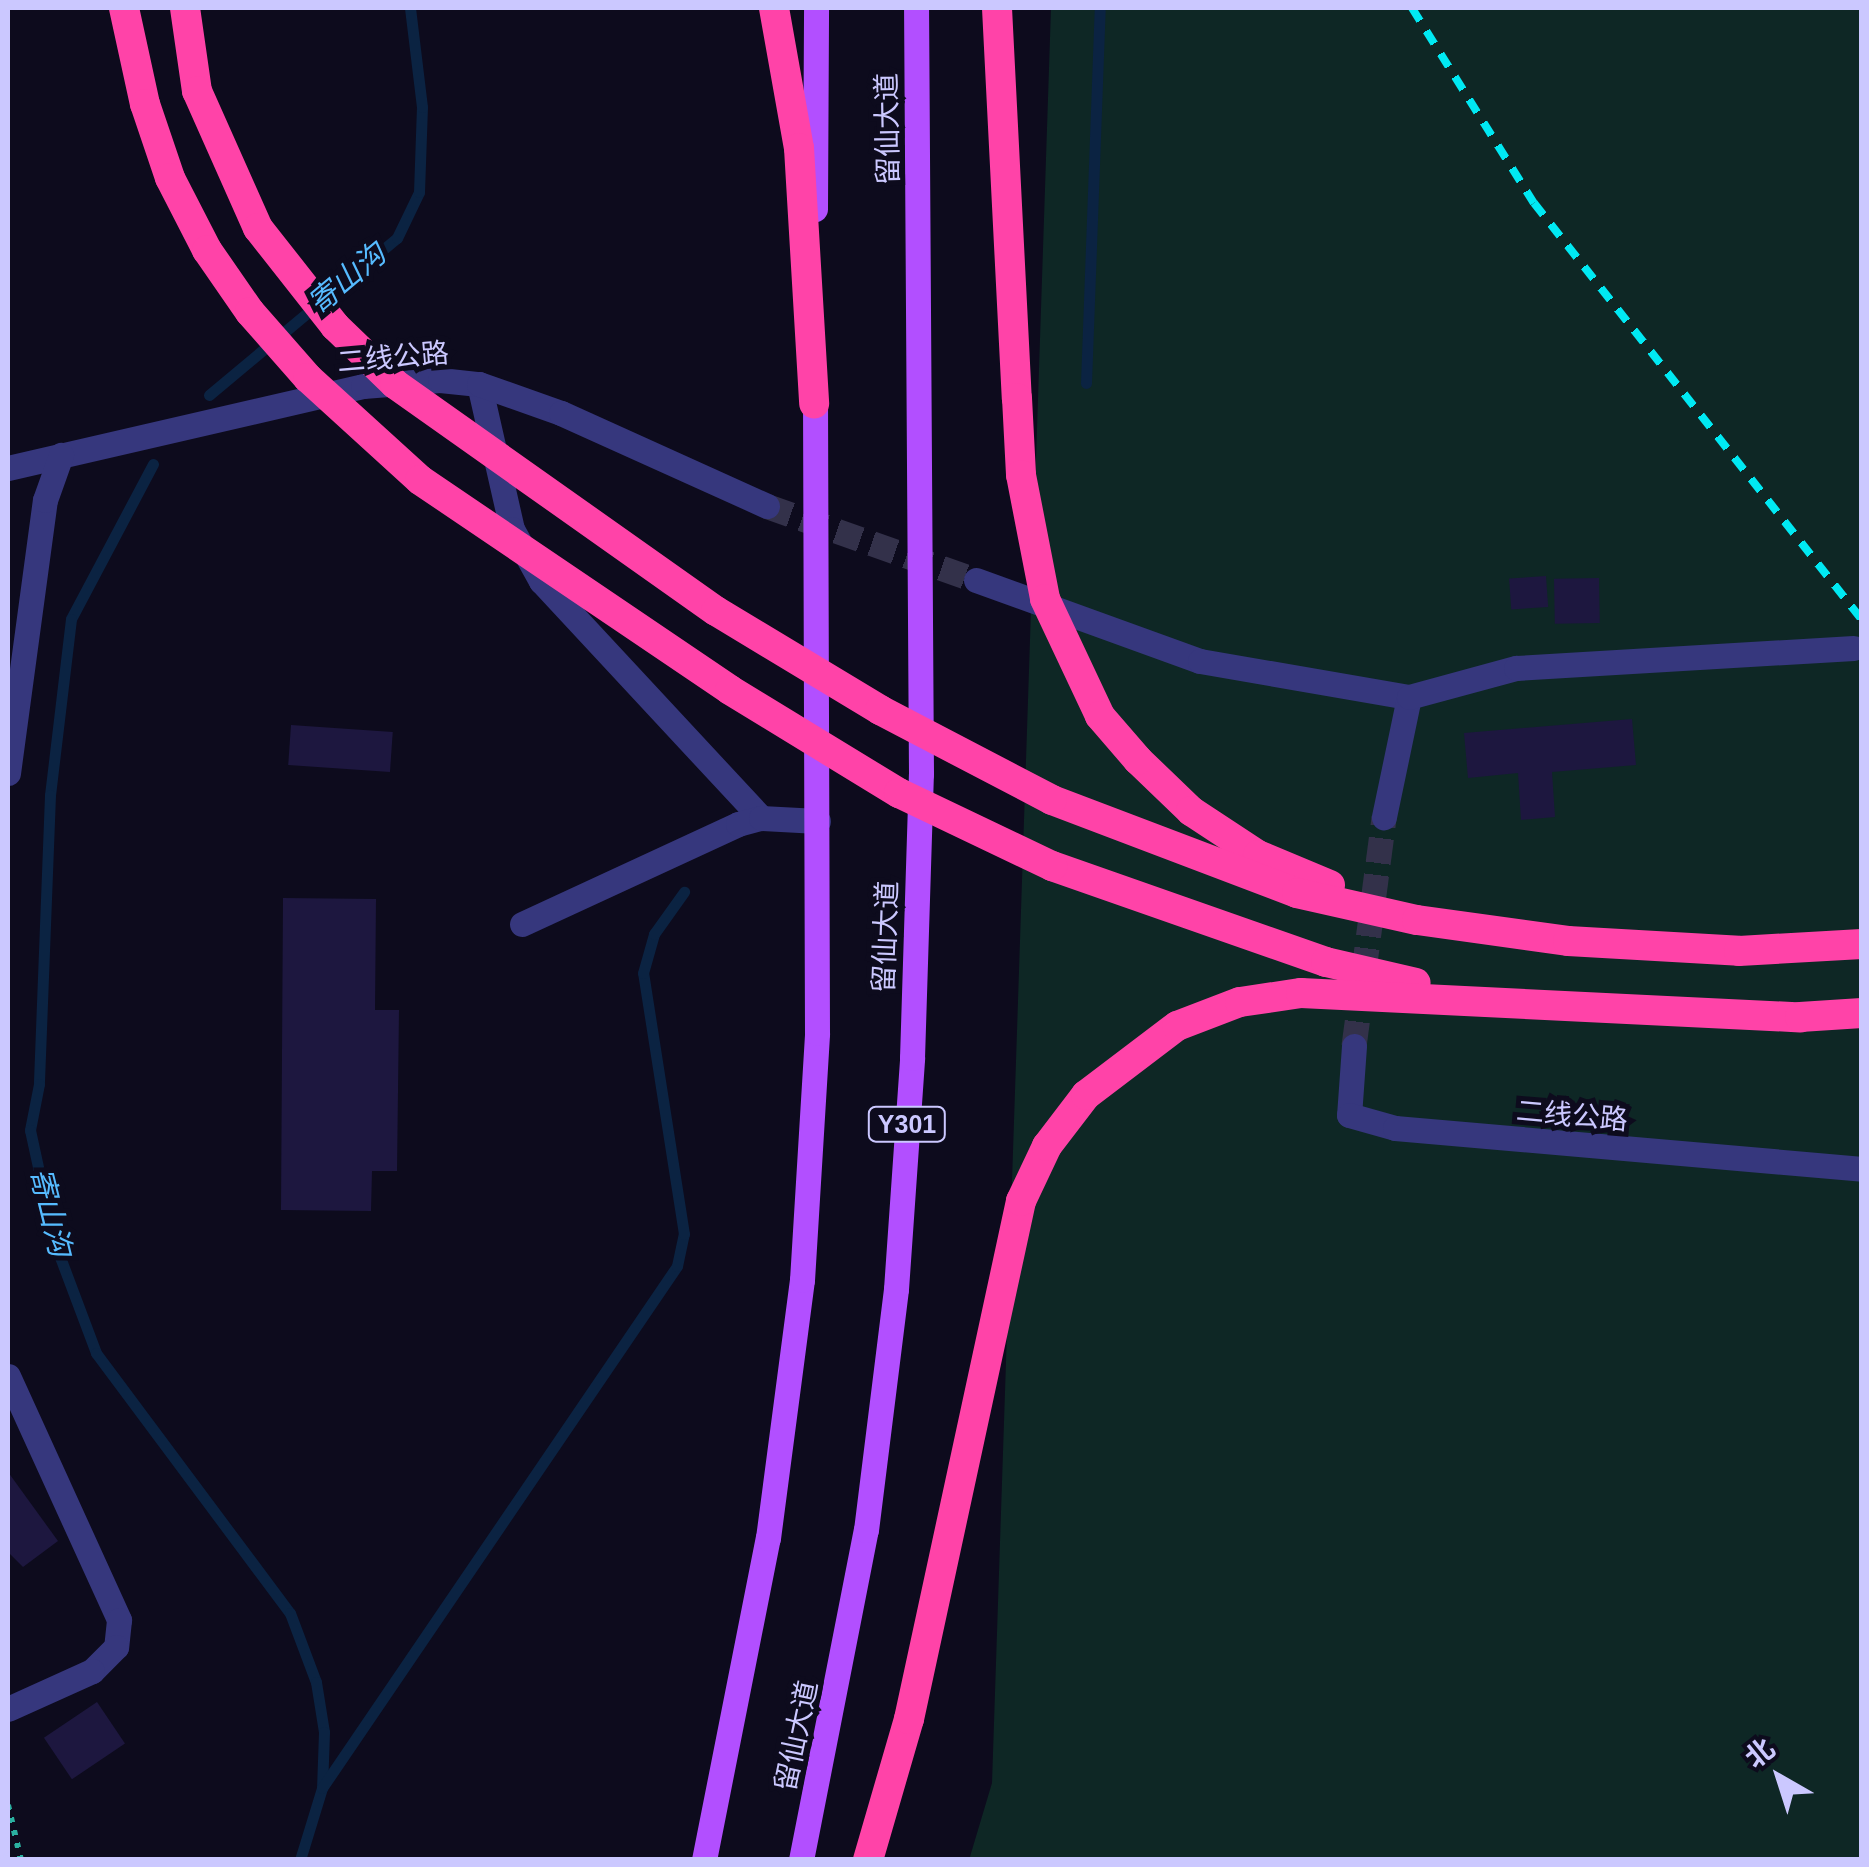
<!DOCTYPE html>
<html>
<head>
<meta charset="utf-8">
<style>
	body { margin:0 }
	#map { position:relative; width:1869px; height:1867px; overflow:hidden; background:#0d0b1d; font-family:Helvetica,"Noto Sans SC",sans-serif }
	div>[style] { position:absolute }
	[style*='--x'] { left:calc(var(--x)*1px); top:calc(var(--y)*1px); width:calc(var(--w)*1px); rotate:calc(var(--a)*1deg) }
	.green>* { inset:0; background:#0e2725 }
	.stream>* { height:11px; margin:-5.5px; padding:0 5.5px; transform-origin:5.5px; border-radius:5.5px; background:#0b2342 }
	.building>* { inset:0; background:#1d173f; transform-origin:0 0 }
	.minor-tunnel>* { height:25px; margin-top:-12.5px; transform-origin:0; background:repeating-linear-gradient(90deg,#33314a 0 25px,transparent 0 37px) }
	.path>* { height:6px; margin-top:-3px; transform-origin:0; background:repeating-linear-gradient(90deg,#2bb0a0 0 5px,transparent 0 13px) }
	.minor>* { height:25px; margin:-12.5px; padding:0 12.5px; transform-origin:12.5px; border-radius:12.5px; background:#36377d }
	.major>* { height:25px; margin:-12.5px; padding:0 12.5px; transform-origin:12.5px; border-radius:12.5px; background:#b24fff }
	.highway>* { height:30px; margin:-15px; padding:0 15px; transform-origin:15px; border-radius:15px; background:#ff43a8 }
	.rail>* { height:8px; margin-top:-4px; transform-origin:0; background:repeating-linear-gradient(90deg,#00e9f3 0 15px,transparent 0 27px) }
	.highway-bridge>* { height:30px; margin:-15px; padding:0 15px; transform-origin:15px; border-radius:15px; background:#ff43a8 }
	span { translate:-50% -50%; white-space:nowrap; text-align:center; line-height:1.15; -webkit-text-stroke:10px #0d0b1d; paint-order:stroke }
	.shield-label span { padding:2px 8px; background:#0d0b1d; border:2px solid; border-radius:8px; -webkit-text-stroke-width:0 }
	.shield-label { font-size:25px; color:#cbc8ff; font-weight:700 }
	.street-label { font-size:28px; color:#cbc8ff }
	.water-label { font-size:30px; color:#56bbff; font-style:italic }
	.frame { position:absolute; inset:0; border:10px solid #cbc8ff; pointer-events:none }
	.north { position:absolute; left:1729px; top:1727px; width:100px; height:100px; -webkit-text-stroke:8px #0d0b1d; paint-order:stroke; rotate:321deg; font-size:28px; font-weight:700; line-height:40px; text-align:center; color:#cbc8ff }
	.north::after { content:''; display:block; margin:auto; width:35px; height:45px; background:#cbc8ff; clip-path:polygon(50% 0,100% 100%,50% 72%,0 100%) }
</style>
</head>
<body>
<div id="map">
	<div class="green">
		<div style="clip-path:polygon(1051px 8px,1861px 8px,1861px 1859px,969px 1860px,992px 1783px)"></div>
	</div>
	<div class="stream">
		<div style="--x:1086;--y:383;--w:375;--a:-87.9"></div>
		<div style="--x:209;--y:395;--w:245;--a:-39.9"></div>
		<div style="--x:397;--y:238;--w:51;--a:-64.4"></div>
		<div style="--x:419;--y:192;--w:85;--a:-88"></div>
		<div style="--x:422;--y:107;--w:100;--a:-96.9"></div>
		<div style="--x:153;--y:464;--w:175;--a:117.9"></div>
		<div style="--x:71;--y:619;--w:177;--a:96.8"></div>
		<div style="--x:50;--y:795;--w:289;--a:92.2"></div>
		<div style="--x:39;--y:1084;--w:47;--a:101.1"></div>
		<div style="--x:30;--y:1130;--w:114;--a:77.8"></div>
		<div style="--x:54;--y:1241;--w:120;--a:69.4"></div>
		<div style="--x:96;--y:1353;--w:324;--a:53.3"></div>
		<div style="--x:290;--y:1613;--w:74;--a:69.4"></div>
		<div style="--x:316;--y:1682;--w:51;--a:80.9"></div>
		<div style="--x:324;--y:1732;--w:56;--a:92"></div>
		<div style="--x:322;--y:1788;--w:75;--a:107"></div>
		<div style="--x:322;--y:1788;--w:631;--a:-55.78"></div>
		<div style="--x:677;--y:1266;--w:33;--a:-78"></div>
		<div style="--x:684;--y:1234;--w:264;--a:-98.9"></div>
		<div style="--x:643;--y:973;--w:41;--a:-74.2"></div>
		<div style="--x:654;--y:934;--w:52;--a:-54.5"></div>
	</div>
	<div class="building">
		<div style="left:1546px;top:576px;width:31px;height:37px;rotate:86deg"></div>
		<div style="left:1599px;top:578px;width:45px;height:45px;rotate:89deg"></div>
		<div style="clip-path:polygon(1632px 719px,1636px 765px,1552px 772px,1555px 817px,1521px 820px,1518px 773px,1468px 778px,1464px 733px)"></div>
		<div style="left:291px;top:725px;width:102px;height:40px;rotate:4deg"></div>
		<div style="clip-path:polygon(283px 898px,376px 899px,375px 1010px,399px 1010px,397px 1171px,372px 1171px,371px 1211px,281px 1210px)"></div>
		<div style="clip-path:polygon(8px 1472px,58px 1541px,23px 1567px,8px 1552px)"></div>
		<div style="left:97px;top:1702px;width:50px;height:64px;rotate:56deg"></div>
	</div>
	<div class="minor-tunnel">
		<div style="--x:767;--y:506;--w:222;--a:19.5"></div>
		<div style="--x:1354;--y:1046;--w:231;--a:-82.5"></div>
	</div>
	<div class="path">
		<div style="--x:8;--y:1805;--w:57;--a:76.7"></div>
	</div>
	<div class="minor">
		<div style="--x:479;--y:384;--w:149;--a:77.2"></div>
		<div style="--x:512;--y:529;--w:60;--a:60.9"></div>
		<div style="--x:541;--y:581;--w:323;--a:47.1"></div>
		<div style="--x:8;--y:468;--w:364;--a:-13"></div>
		<div style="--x:363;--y:386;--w:77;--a:-4.5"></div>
		<div style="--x:440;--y:380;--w:39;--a:6"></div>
		<div style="--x:479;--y:384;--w:87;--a:19.5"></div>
		<div style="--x:561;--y:413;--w:226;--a:24.3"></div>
		<div style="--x:976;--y:580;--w:238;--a:19.9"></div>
		<div style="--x:1200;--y:661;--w:212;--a:9.8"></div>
		<div style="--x:1409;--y:697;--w:123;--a:101.8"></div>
		<div style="--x:1409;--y:697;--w:111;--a:-15.2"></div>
		<div style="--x:1516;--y:668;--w:338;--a:-3.4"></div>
		<div style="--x:8;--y:773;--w:275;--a:-82.3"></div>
		<div style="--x:45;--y:500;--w:48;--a:-70.4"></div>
		<div style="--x:522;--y:924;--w:238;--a:-24.8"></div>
		<div style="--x:738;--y:824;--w:24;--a:-15"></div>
		<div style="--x:761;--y:818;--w:57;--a:3"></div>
		<div style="--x:1354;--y:1046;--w:69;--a:94.1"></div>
		<div style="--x:1349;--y:1115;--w:48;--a:15.8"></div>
		<div style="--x:1395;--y:1128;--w:469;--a:5"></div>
		<div style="--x:8;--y:1376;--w:268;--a:65.5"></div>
		<div style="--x:119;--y:1620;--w:27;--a:96"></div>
		<div style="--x:116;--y:1647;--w:34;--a:135"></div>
		<div style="--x:92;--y:1671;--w:92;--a:155.7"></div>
	</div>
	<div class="major">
		<div style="--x:815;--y:209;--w:201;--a:-89.7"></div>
		<div style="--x:704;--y:1860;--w:328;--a:-78.8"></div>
		<div style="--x:768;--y:1538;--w:260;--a:-82.5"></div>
		<div style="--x:802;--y:1280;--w:247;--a:-86.5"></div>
		<div style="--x:817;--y:1033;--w:644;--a:-90.18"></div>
		<div style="--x:801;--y:1860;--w:336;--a:-78.9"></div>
		<div style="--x:866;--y:1530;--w:243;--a:-82.9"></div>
		<div style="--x:896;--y:1289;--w:232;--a:-86"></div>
		<div style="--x:912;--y:1058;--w:284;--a:-88.2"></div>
		<div style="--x:921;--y:774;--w:766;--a:-90.37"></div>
	</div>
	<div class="highway">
		<div style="--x:124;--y:8;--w:98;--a:77.7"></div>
		<div style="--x:185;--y:8;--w:84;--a:81.8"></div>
		<div style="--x:774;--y:8;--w:142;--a:79.9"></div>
		<div style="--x:799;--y:148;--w:256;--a:86.6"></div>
		<div style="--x:997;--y:8;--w:391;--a:87.1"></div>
		<div style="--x:1138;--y:760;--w:74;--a:43.9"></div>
		<div style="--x:1191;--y:811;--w:80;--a:33.3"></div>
		<div style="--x:1258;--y:855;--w:78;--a:22.6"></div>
		<div style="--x:1052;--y:800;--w:262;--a:20.8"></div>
		<div style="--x:1297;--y:893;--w:123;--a:12.7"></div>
		<div style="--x:1417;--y:920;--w:152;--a:7.9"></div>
		<div style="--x:1568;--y:941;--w:171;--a:3.3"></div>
		<div style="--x:1739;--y:951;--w:123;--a:-3.3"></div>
		<div style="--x:1052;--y:866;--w:290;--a:19.3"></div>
		<div style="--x:1326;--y:962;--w:92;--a:13.1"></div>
		<div style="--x:868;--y:1860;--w:147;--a:-73.8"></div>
		<div style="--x:909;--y:1719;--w:530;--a:-77.8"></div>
		<div style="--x:1021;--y:1201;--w:61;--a:-64.7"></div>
		<div style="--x:1047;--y:1146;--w:64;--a:-52.6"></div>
		<div style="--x:1086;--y:1095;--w:114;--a:-37.2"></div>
		<div style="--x:1177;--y:1026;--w:67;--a:-20.9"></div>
		<div style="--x:1240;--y:1002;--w:62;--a:-8.4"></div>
		<div style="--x:1301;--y:993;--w:500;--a:2.8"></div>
		<div style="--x:1800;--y:1017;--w:62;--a:-3.7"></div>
	</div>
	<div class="rail">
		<div style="--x:1412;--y:8;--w:230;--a:58"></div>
		<div style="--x:1534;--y:203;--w:531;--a:51.81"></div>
	</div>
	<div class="highway-bridge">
		<div style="--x:197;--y:91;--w:150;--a:66"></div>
		<div style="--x:258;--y:228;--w:125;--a:51.8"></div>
		<div style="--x:335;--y:326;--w:83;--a:44"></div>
		<div style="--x:395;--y:384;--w:393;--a:35.3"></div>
		<div style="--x:716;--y:611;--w:192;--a:31.1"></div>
		<div style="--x:880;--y:710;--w:194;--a:27.6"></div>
		<div style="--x:145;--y:104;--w:78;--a:71.3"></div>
		<div style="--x:170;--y:178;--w:81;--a:62.8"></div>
		<div style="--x:207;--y:250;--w:75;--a:55.3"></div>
		<div style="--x:250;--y:312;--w:88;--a:48.7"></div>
		<div style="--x:308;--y:378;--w:151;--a:42.3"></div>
		<div style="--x:420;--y:480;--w:374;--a:34.1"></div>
		<div style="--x:730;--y:690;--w:198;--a:31.4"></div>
		<div style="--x:899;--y:793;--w:170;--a:25.5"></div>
		<div style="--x:1017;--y:398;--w:77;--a:87"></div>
		<div style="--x:1021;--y:475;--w:126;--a:79"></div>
		<div style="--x:1045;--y:599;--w:129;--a:64.8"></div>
		<div style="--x:1100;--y:716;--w:58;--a:49.2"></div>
	</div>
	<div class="shield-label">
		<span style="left:907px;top:1124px">Y301</span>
	</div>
	<div class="street-label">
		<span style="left:888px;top:129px;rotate:-91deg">留仙大道</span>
		<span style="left:393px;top:358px;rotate:-5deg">二线公路</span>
		<span style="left:886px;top:937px;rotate:-88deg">留仙大道</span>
		<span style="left:1572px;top:1116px;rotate:5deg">二线公路</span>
		<span style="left:797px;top:1736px;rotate:-78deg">留仙大道</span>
	</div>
	<div class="water-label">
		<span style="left:347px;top:279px;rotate:-40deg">寄山沟</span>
		<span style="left:50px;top:1212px;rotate:76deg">寄山沟</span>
	</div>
	<div class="frame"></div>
	<div class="north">北</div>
</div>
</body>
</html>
